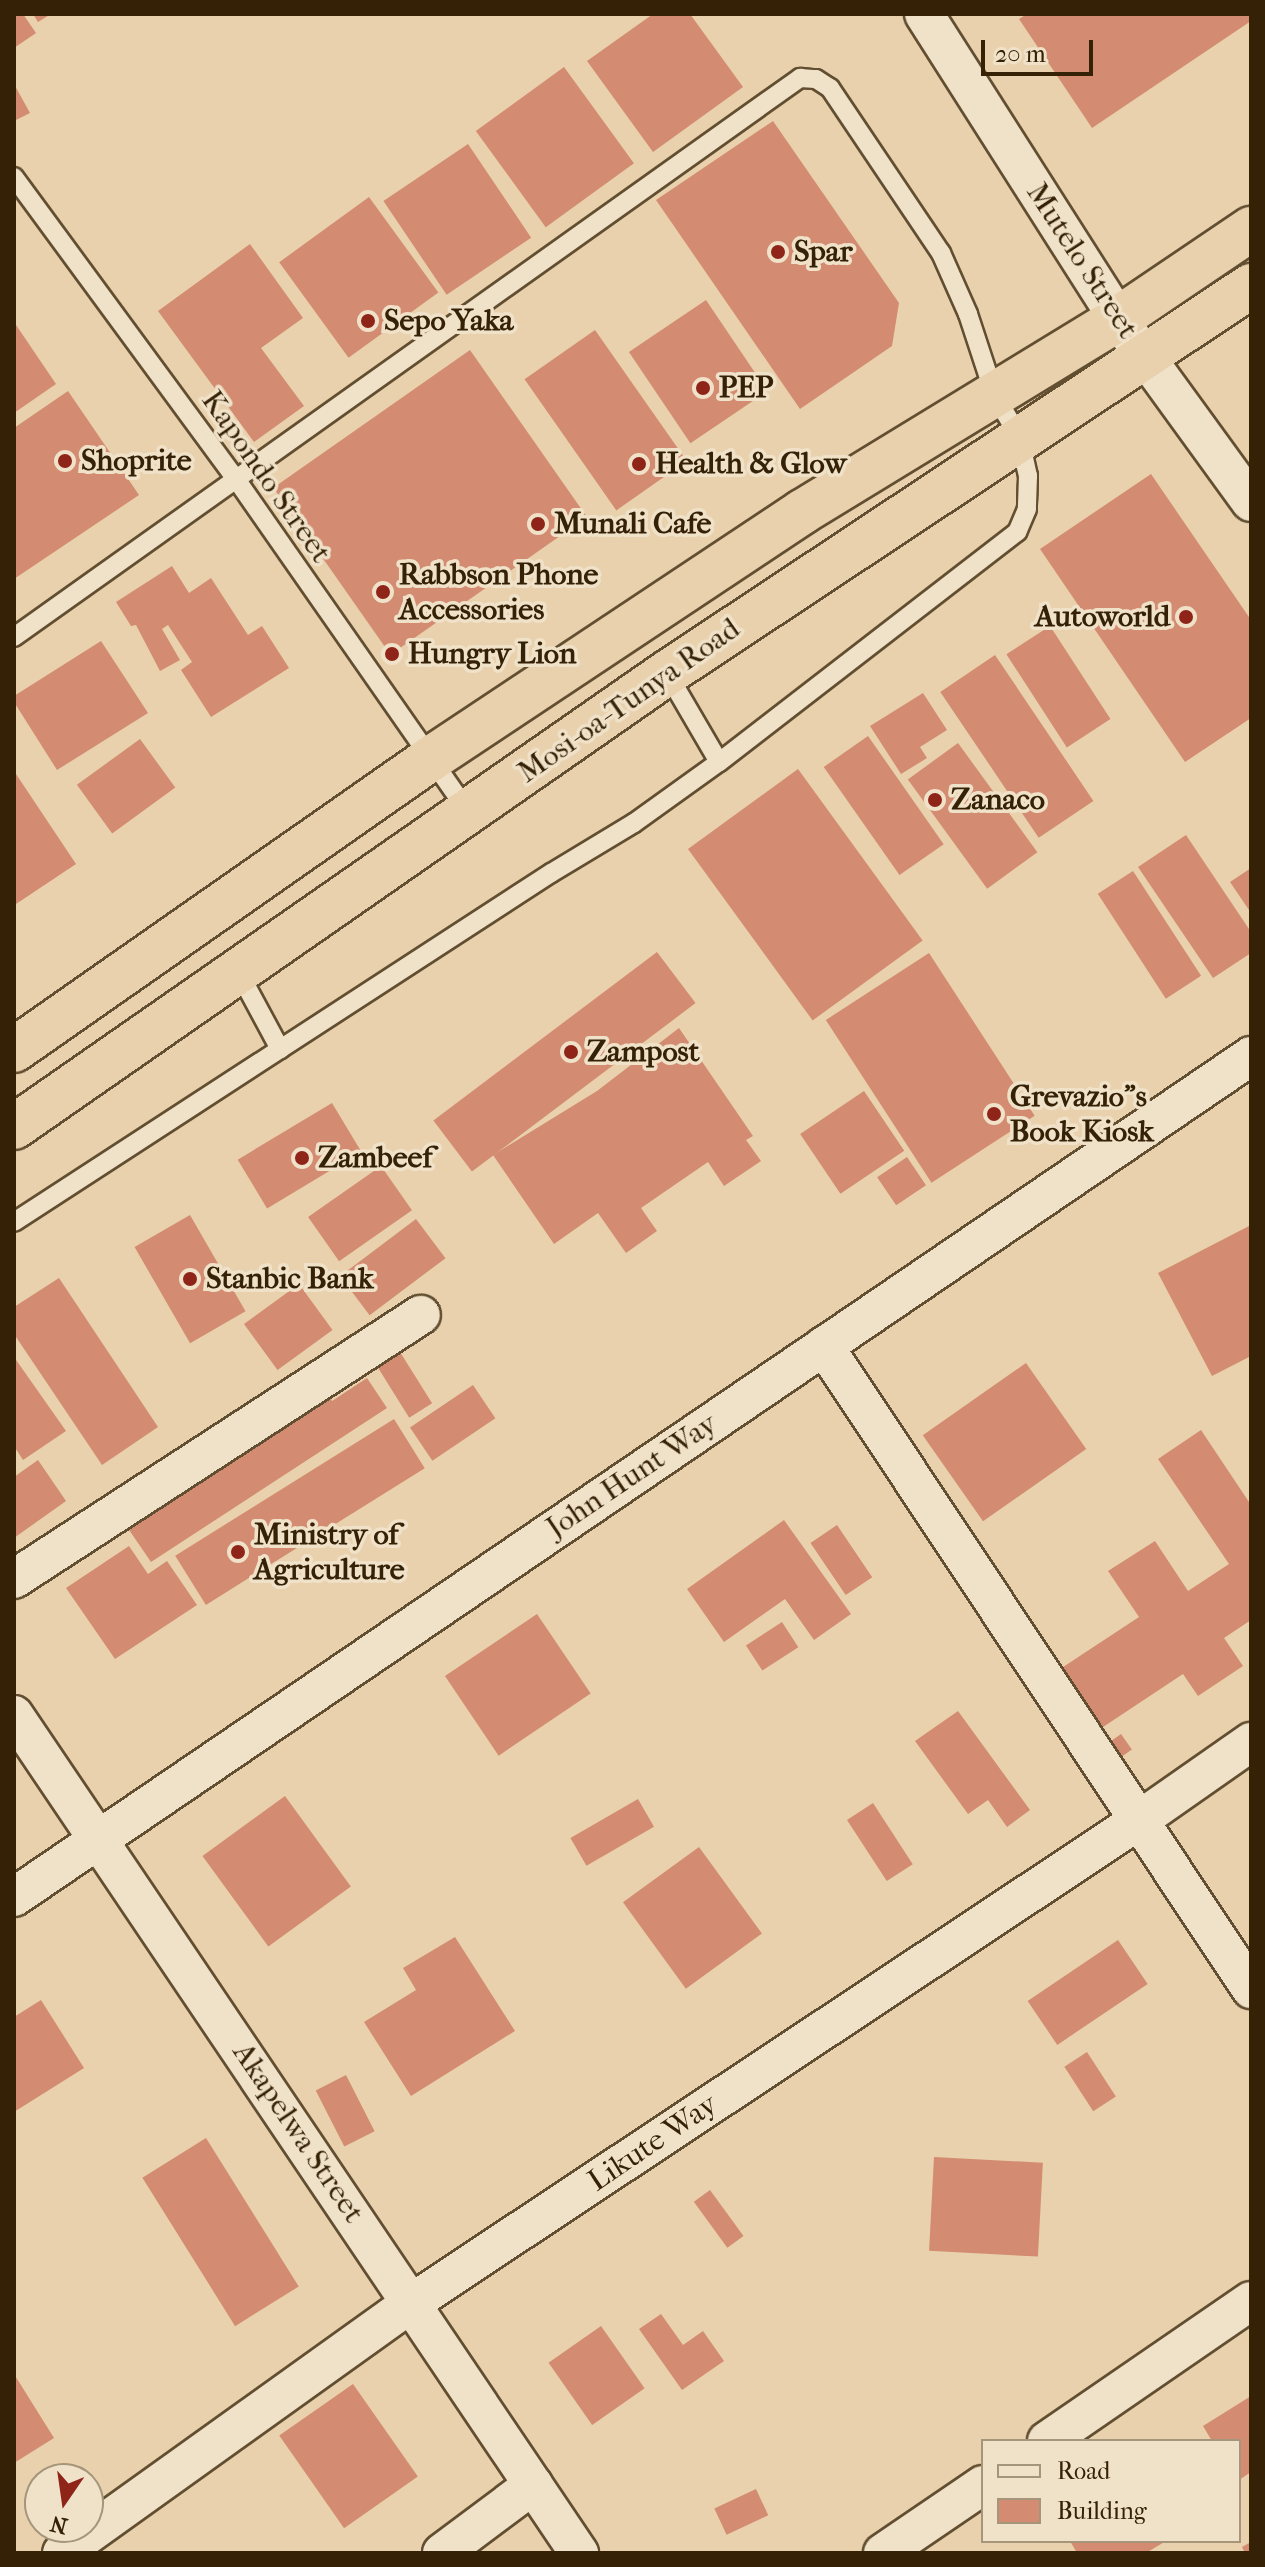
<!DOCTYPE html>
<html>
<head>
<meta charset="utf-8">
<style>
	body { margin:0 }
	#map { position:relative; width:1265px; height:2567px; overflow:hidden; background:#e8d1ac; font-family:"IM FELL French Canon",serif }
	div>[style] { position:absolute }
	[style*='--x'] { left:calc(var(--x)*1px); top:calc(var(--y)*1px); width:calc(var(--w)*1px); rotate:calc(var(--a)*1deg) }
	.building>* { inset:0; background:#d38c71; transform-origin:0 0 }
	.roads { filter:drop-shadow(2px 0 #624e30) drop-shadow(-2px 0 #624e30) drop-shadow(0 2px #624e30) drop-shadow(0 -2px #624e30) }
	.service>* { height:18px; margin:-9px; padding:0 9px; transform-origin:9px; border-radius:9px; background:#f0e1c9 }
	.minor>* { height:38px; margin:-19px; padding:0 19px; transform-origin:19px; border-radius:19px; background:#f0e1c9 }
	.trunk>* { height:44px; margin:-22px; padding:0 22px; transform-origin:22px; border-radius:22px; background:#e8d1ac }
	.dots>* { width:22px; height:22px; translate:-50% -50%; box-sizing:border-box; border:4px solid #f0e1c9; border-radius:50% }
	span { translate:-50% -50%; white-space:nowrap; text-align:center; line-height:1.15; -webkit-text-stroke:7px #f0e1c9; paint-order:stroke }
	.poi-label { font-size:30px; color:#352206; font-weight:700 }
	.left { translate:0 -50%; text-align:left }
	.right { translate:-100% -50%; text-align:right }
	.street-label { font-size:30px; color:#352206 }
	.frame { position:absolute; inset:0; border:16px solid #352206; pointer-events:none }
	.legend { position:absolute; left:981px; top:2439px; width:260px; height:104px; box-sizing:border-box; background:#f0e1c9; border:2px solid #a5957b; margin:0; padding:10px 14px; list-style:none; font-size:24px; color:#352206 }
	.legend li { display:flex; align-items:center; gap:16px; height:40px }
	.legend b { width:40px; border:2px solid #a5957b }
	.north { position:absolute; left:24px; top:2463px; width:80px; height:80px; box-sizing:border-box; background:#f0e1c9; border:2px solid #a5957b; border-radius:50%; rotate:193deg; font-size:22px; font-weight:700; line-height:32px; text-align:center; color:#352206 }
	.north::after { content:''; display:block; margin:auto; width:28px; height:36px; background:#8f2418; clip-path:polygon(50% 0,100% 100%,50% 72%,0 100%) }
	.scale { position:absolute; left:981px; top:40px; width:112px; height:36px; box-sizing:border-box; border:4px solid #352206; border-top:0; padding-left:10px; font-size:24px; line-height:28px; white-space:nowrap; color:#352206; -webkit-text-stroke:6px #f0e1c9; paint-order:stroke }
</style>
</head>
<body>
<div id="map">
	<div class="building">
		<div style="clip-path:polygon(14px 14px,23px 14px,36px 33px,14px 48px)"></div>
		<div style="clip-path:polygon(33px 14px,51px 14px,38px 22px)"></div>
		<div style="clip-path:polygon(653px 14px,690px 14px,743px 87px,653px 152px,587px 61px)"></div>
		<div style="clip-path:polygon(1027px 14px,1251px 14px,1251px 21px,1092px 128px,1019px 19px)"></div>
		<div style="left:564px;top:67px;width:119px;height:109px;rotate:54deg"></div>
		<div style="clip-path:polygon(14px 84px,30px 113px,14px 121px)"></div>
		<div style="clip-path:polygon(773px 121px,899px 303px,892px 346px,800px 409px,656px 200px)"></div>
		<div style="left:468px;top:144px;width:113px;height:102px;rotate:56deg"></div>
		<div style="left:369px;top:197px;width:118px;height:111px;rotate:54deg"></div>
		<div style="clip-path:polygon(250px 244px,303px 318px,261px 348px,304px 406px,254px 442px,158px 311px)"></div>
		<div style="left:706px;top:300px;width:110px;height:93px;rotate:56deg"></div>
		<div style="clip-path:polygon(14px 322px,56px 384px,14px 413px)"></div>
		<div style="left:595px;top:330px;width:160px;height:86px;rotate:55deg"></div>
		<div style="left:470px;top:350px;width:204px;height:240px;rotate:55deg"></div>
		<div style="clip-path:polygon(68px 391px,139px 495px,14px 579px,14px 428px)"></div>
		<div style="clip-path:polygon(1151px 474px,1251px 620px,1251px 718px,1185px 762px,1040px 549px)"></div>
		<div style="clip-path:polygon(172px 566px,189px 593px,211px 578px,248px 635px,262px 626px,289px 668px,211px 717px,181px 670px,192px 662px,168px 625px,162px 629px,180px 660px,160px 671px,136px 625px,131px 626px,116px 602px)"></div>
		<div style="left:1050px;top:626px;width:111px;height:52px;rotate:57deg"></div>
		<div style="clip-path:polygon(101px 641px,148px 713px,57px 770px,14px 702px,14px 696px)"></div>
		<div style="left:995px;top:655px;width:176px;height:66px;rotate:56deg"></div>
		<div style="clip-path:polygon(923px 693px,947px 730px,920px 747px,927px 758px,901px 774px,870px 726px)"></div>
		<div style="left:868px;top:736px;width:132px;height:54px;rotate:55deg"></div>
		<div style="left:140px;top:739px;width:60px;height:78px;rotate:54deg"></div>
		<div style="left:958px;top:743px;width:135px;height:62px;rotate:54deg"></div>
		<div style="left:798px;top:769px;width:212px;height:136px;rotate:54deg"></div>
		<div style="clip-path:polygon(14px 771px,76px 864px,16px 904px,14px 902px)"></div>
		<div style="clip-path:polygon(1186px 835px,1251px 932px,1251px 953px,1213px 978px,1138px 867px)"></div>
		<div style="clip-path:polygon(1251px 868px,1251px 913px,1230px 882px)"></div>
		<div style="left:1133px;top:871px;width:125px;height:42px;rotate:57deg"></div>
		<div style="left:657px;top:952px;width:64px;height:280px;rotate:53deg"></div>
		<div style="left:929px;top:953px;width:194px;height:123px;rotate:57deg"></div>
		<div style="clip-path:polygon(679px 1028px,753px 1136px,746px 1140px,761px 1161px,724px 1186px,708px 1162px,641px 1208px,657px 1231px,626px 1253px,598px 1213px,554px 1244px,493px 1155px,597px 1091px)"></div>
		<div style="left:864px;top:1091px;width:72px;height:77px;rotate:56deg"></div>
		<div style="left:332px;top:1103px;width:57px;height:110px;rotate:59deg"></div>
		<div style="left:907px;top:1157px;width:34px;height:36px;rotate:56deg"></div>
		<div style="left:381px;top:1166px;width:54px;height:89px;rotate:55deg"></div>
		<div style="left:190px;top:1215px;width:111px;height:64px;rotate:60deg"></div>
		<div style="left:416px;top:1219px;width:49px;height:95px;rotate:53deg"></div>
		<div style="clip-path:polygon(1251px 1225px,1251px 1356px,1212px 1376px,1158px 1273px)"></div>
		<div style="clip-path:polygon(59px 1278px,158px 1427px,102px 1465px,14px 1334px,14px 1307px)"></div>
		<div style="left:299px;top:1284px;width:57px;height:68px;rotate:54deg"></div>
		<div style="left:395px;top:1344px;width:70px;height:27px;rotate:58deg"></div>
		<div style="clip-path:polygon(14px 1357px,66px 1431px,23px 1460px,14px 1446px)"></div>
		<div style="left:1026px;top:1363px;width:105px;height:126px;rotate:55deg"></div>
		<div style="clip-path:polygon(367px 1378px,387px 1408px,151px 1562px,125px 1524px,326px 1391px,332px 1401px)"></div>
		<div style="left:473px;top:1385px;width:40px;height:76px;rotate:56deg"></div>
		<div style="left:394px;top:1419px;width:58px;height:258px;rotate:58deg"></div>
		<div style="clip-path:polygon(1201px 1430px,1251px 1505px,1251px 1620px,1224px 1638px,1243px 1666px,1198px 1696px,1183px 1674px,1097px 1731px,1057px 1671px,1139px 1617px,1108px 1571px,1155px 1541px,1188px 1591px,1229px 1564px,1158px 1459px)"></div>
		<div style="clip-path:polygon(38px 1460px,66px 1501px,14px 1538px,14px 1477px)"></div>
		<div style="clip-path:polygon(784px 1520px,851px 1614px,814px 1640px,785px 1599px,724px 1642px,687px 1589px)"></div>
		<div style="left:837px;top:1525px;width:63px;height:32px;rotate:56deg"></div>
		<div style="clip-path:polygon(129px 1546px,148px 1574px,167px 1561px,197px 1605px,115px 1659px,66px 1588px)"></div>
		<div style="left:537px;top:1614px;width:96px;height:111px;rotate:56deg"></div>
		<div style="left:782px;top:1622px;width:30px;height:43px;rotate:57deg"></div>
		<div style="clip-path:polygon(958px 1711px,1030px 1810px,1007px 1827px,988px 1800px,968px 1814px,915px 1741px)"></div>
		<div style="left:1121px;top:1734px;width:19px;height:23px;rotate:55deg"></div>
		<div style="left:285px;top:1796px;width:112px;height:102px;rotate:54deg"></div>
		<div style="left:638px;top:1799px;width:32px;height:78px;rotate:60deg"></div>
		<div style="left:873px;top:1803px;width:73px;height:31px;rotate:57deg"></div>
		<div style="left:699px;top:1847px;width:107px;height:94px;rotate:54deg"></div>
		<div style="clip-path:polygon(455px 1937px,515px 2031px,411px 2096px,364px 2022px,416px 1990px,403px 1968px)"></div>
		<div style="left:1118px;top:1940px;width:53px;height:109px;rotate:56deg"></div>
		<div style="clip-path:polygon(41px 2000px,84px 2068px,14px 2112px,14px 2017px)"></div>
		<div style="left:1087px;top:2052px;width:53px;height:27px;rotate:57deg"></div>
		<div style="left:346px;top:2075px;width:63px;height:34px;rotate:63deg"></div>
		<div style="left:206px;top:2138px;width:175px;height:75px;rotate:58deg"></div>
		<div style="left:934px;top:2157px;width:109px;height:94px;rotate:3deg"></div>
		<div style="left:710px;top:2190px;width:57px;height:20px;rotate:54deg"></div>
		<div style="clip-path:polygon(661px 2314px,683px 2345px,703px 2331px,724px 2361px,682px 2390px,639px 2329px)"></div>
		<div style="left:601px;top:2326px;width:76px;height:64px;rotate:55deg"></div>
		<div style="clip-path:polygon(14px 2374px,54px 2438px,14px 2463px)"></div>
		<div style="left:353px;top:2384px;width:113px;height:90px;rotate:55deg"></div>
		<div style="clip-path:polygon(1251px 2396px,1251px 2472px,1239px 2480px,1239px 2441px,1212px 2441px,1203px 2426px)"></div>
		<div style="left:756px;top:2489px;width:29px;height:46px;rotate:65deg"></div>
		<div style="clip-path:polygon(1070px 2541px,1166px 2541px,1146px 2553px,1077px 2553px)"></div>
		<div style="clip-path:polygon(1251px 2542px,1251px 2553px,1245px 2553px,1242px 2547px)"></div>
	</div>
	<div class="roads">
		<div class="service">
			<div style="--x:14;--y:177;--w:375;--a:53.7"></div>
			<div style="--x:236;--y:479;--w:406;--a:55.1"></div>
			<div style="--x:14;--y:637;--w:965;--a:-35.42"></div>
			<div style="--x:800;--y:78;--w:16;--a:4"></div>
			<div style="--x:816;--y:79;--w:17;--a:33"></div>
			<div style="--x:830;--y:88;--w:199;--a:56.1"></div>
			<div style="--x:941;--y:253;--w:67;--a:66.1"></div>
			<div style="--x:968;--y:314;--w:86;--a:71.8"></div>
			<div style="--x:995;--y:396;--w:47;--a:59"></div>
			<div style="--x:1019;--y:436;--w:41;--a:77.3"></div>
			<div style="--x:1028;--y:476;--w:33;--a:92"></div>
			<div style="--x:1027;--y:509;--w:25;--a:113"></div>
			<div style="--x:1017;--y:532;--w:376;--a:142.3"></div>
			<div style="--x:719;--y:762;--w:105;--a:144.3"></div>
			<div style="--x:634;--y:823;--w:97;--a:148.9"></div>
			<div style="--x:551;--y:873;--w:640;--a:146.98"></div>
			<div style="--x:667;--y:673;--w:103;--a:59.7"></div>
			<div style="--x:238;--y:971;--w:89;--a:61.7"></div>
		</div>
		<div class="minor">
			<div style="--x:924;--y:14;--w:361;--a:57.5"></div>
			<div style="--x:1118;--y:319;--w:226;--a:54"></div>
			<div style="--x:824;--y:1346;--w:772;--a:56.41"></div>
			<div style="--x:14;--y:1579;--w:485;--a:-33"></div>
			<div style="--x:14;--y:1715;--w:1011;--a:56.01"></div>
			<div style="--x:14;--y:1897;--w:1496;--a:-34.21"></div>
			<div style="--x:1047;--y:2441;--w:247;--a:-34.5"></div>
			<div style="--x:62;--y:2553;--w:432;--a:-35.6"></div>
			<div style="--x:413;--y:2302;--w:870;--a:-33.56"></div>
			<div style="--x:1138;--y:1821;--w:138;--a:-35"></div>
			<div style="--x:442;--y:2553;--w:114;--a:-36.8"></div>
			<div style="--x:883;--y:2553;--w:121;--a:-34.2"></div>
		</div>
		<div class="trunk">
			<div style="--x:14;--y:1050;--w:506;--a:-34.95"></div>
			<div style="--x:429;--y:760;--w:448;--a:-33.6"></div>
			<div style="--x:802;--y:512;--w:370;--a:-31.4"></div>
			<div style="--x:1118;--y:319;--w:161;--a:-34.1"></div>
			<div style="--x:14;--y:1127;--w:795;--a:-34.81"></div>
			<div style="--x:667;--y:673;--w:701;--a:-33.53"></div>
		</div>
	</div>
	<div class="dots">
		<div style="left:778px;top:252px;background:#8f2418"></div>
		<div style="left:368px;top:321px;background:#8f2418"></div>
		<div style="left:703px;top:388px;background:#8f2418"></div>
		<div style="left:65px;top:461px;background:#8f2418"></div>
		<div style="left:639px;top:464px;background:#8f2418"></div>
		<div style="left:538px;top:524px;background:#8f2418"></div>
		<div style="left:383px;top:592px;background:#8f2418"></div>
		<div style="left:1186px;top:617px;background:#8f2418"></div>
		<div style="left:392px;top:654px;background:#8f2418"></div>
		<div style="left:935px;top:800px;background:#8f2418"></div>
		<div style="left:571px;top:1052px;background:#8f2418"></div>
		<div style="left:994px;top:1114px;background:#8f2418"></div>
		<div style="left:302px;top:1158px;background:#8f2418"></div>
		<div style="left:190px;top:1279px;background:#8f2418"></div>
		<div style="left:238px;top:1552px;background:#8f2418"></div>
	</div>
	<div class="poi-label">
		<span class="left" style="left:794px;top:252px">Spar</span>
		<span class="left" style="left:384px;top:321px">Sepo Yaka</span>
		<span class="left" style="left:719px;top:388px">PEP</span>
		<span class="left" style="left:81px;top:461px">Shoprite</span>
		<span class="left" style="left:655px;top:464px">Health &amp; Glow</span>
		<span class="left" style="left:554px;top:524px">Munali Cafe</span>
		<span class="left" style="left:399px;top:592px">Rabbson Phone<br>Accessories</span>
		<span class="right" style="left:1170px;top:617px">Autoworld</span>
		<span class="left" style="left:408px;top:654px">Hungry Lion</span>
		<span class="left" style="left:951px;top:800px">Zanaco</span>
		<span class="left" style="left:587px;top:1052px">Zampost</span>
		<span class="left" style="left:1010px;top:1114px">Grevazio"s<br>Book Kiosk</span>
		<span class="left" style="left:318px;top:1158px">Zambeef</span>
		<span class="left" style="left:206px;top:1279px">Stanbic Bank</span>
		<span class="left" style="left:254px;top:1552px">Ministry of<br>Agriculture</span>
	</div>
	<div class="street-label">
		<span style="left:1082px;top:261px;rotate:57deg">Mutelo Street</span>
		<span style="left:266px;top:477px;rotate:55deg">Kapondo Street</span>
		<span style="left:629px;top:701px;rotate:-35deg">Mosi-oa-Tunya Road</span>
		<span style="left:632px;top:1476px;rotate:-34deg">John Hunt Way</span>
		<span style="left:298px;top:2133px;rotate:56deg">Akapelwa Street</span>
		<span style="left:653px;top:2143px;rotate:-34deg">Likute Way</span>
	</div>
	<div class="frame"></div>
	<ul class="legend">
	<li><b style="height:10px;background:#f0e1c9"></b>Road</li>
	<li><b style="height:22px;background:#d38c71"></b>Building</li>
	</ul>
	<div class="north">N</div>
	<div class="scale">20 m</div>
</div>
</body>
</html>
